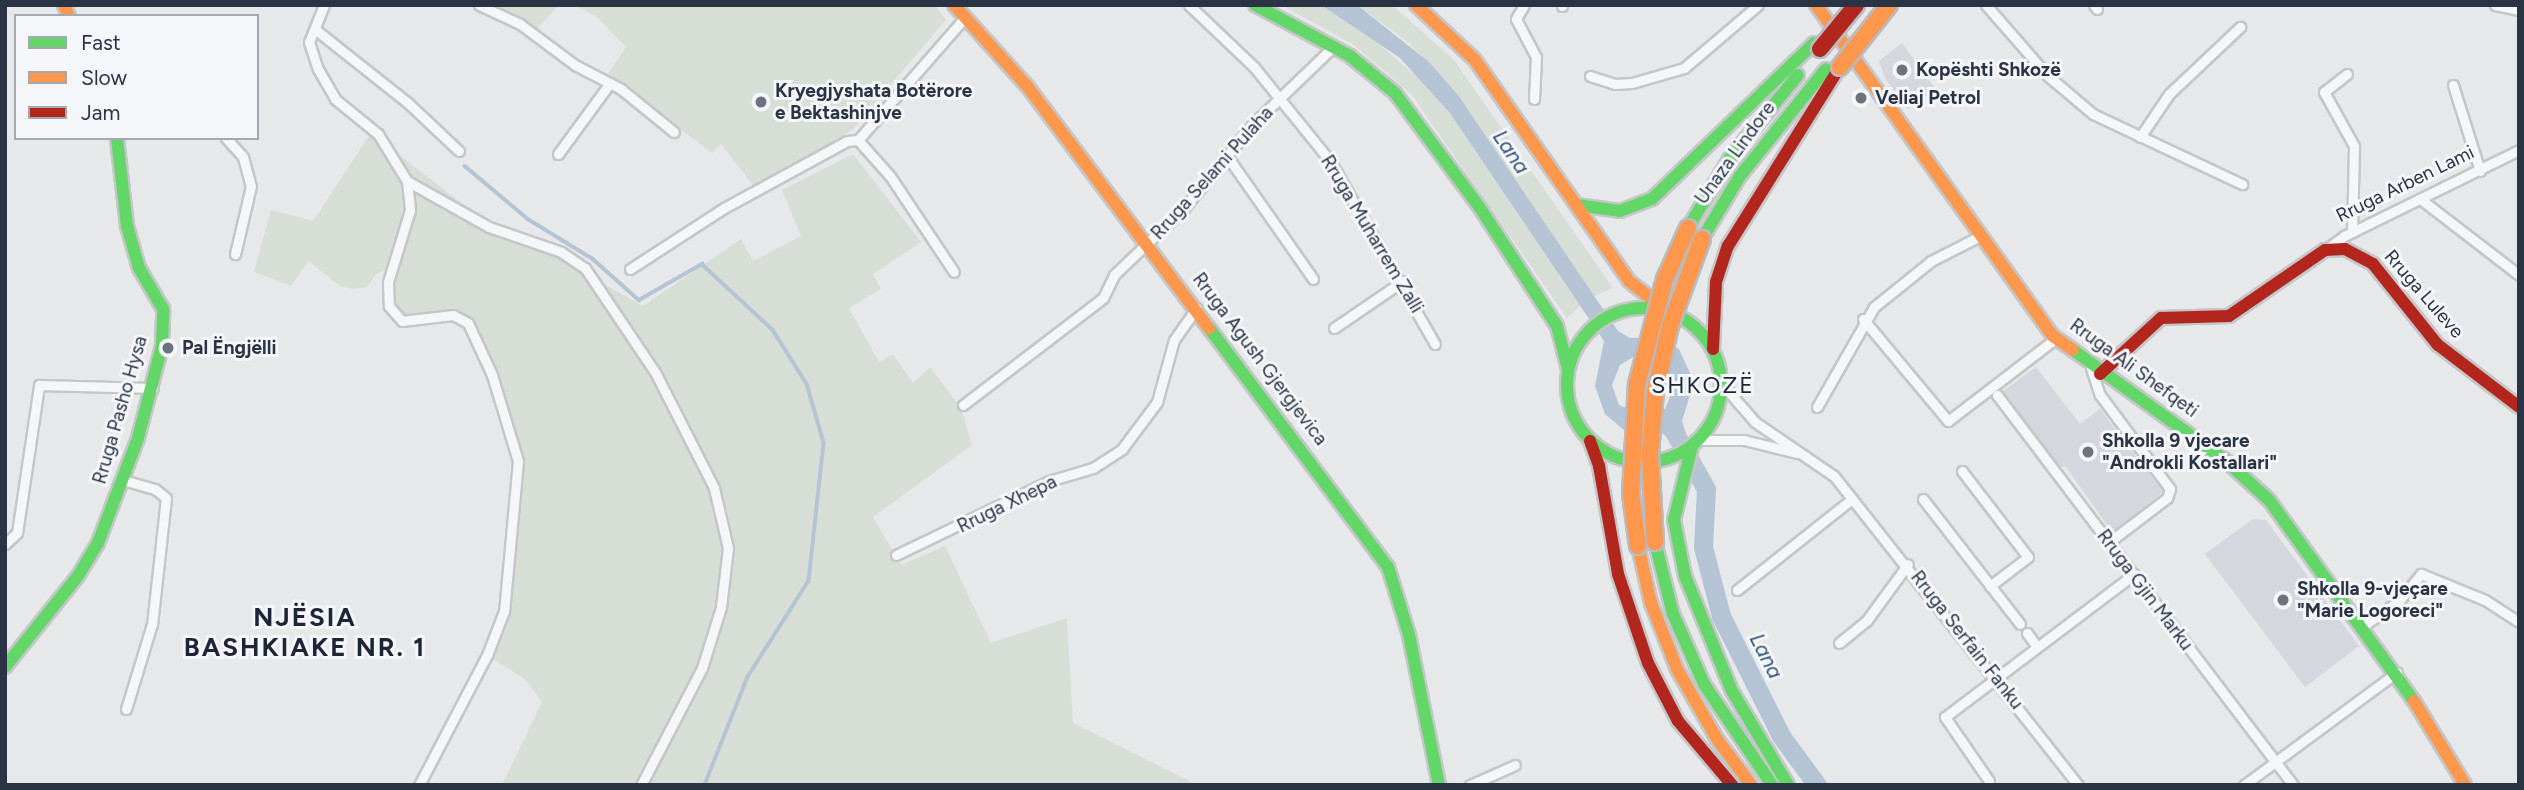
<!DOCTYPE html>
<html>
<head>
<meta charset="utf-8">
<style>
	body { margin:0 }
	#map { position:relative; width:2524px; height:790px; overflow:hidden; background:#e6e8ea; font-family:Figtree,sans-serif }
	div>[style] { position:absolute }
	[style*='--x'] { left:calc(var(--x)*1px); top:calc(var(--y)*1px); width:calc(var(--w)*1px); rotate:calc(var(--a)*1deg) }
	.built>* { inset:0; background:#d4d7dd }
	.green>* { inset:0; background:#d6ded6 }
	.water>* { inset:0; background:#b4c4d5 }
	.stream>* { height:3.5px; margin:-1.75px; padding:0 1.75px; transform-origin:1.75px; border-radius:1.75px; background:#b4c4d5 }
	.river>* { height:19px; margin:-9.5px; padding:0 9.5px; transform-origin:9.5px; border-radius:9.5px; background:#b4c4d5 }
	.roads { filter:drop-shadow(2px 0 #c4c6c8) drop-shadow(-2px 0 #c4c6c8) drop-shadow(0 2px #c4c6c8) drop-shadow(0 -2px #c4c6c8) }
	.street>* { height:9px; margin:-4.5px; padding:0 4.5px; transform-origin:4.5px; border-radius:4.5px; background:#f5f6f7 }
	.fast>* { height:12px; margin:-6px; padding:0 6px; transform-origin:6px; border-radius:6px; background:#63d668 }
	.fast>.ring { margin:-6px; padding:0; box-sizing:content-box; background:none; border:12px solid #63d668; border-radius:50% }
	.slow>* { height:12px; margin:-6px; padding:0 6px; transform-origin:6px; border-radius:6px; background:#ff974d }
	.jam>* { height:12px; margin:-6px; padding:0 6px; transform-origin:6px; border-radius:6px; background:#b3261e }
	.bridges { filter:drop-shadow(2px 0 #b8bbbf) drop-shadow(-2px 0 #b8bbbf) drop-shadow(0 2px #b8bbbf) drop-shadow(0 -2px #b8bbbf) }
	.slow-bridge>* { height:16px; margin:-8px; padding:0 8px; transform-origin:8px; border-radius:8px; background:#ff974d }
	.jam-bridge>* { height:16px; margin:-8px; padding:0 8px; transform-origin:8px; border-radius:8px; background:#b3261e }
	.dots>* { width:19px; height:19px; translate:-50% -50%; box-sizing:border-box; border:4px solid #f4f6f9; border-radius:50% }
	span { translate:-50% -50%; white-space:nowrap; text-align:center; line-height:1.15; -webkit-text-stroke:6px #f4f6f9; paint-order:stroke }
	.poi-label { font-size:19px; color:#2b3445; font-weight:700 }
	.left { translate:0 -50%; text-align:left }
	.street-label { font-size:19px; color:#2b3445 }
	.water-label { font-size:21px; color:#34527a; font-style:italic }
	.quarter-label { font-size:23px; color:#1d2536; letter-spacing:2px }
	.district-label { font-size:26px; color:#1d2536; font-weight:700; letter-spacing:2px }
	.frame { position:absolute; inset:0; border:7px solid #2b3445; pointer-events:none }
	.legend { position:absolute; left:14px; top:14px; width:245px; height:126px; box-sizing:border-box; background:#f4f6f9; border:2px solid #a4a8b1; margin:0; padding:9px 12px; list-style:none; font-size:21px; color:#2b3445 }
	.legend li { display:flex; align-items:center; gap:14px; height:35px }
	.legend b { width:35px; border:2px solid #a4a8b1 }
</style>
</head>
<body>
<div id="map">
	<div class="built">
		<div style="clip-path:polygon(1902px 43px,1936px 90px,1908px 109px,1886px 80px,1879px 61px)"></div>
		<div style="clip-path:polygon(2036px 367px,2080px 424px,2100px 409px,2163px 492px,2112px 532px,2066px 467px,2054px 466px,1999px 394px)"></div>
		<div style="clip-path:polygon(2253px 519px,2266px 520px,2359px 646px,2305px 687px,2205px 554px)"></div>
	</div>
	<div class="green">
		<div style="clip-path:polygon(491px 5px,559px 5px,536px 30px)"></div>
		<div style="clip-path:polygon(574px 5px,935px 5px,946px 20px,852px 130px,755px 188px,721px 144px,712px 153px,608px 74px,626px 47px,597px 17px)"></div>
		<div style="clip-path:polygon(1282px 5px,1321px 5px,1356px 25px,1435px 92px,1580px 306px,1567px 318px,1411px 94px,1354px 45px)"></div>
		<div style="clip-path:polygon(1357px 5px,1392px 5px,1454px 60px,1613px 288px,1594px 296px,1458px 95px,1408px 42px)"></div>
		<div style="clip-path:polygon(371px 133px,465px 206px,643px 306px,741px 239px,753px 261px,801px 236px,782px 190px,853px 154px,921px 242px,873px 274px,881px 289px,849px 308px,879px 362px,893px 354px,913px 383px,930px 367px,961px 408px,972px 445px,873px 517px,901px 565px,945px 546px,991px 643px,1067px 618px,1073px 723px,1197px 785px,502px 785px,542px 702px,526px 680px,487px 655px,504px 611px,518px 479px,492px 375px,461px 318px,411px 323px,389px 306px,393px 267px,376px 274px,367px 287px,353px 289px,340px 286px,308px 261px,291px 286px,254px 272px,271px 210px,313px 221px)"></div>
	</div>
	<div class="water">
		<div style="clip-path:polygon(evenodd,1321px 5px,1357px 5px,1429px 62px,1458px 95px,1618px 331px,1630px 338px,1657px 337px,1679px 349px,1694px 382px,1682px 421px,1686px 434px,1673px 443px,1662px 433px,1624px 430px,1605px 414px,1595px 386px,1604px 341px,1449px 112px,1400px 58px,1321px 5px,1638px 354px,1659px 357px,1676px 382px,1665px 409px,1647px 417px,1619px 405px,1612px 385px,1620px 365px,1638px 354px)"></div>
	</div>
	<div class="stream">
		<div style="--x:465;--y:166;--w:82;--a:40.1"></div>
		<div style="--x:528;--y:219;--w:76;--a:31.6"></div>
		<div style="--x:593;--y:259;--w:62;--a:41.7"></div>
		<div style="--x:639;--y:300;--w:73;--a:-29.7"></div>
		<div style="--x:702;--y:264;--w:97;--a:42.9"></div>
		<div style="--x:773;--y:330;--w:64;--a:57.8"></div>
		<div style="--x:807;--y:384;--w:61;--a:73.9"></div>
		<div style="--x:824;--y:443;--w:139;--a:96.2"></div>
		<div style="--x:809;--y:581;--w:114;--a:122.4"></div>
		<div style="--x:748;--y:677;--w:116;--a:111.7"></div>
	</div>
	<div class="river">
		<div style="--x:1667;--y:419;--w:80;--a:60.9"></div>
		<div style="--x:1706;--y:489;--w:58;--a:93"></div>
		<div style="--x:1703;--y:547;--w:71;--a:75.4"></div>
		<div style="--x:1721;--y:616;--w:134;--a:63.4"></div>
		<div style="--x:1781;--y:736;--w:61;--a:53.7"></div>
	</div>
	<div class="roads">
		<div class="street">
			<div style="--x:324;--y:5;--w:40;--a:112"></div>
			<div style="--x:309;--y:42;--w:28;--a:72"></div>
			<div style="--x:318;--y:69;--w:34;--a:60"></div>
			<div style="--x:335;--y:99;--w:55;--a:39.1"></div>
			<div style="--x:378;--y:134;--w:55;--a:58.3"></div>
			<div style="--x:407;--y:181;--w:29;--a:84"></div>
			<div style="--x:410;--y:210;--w:75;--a:107"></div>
			<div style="--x:388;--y:282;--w:24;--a:88"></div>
			<div style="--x:389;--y:306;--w:20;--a:49"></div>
			<div style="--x:402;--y:321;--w:51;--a:-6.7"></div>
			<div style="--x:453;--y:315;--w:17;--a:28"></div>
			<div style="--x:468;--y:323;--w:57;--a:65.2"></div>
			<div style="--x:492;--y:375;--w:90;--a:73.2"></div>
			<div style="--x:518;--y:461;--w:151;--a:95.3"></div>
			<div style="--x:504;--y:611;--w:47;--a:111.1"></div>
			<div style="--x:487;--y:655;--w:147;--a:117.6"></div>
			<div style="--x:479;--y:5;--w:45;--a:24.9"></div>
			<div style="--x:520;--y:24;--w:69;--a:36.7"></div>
			<div style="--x:575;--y:65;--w:52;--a:27.6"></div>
			<div style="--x:621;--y:89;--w:68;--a:39.1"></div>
			<div style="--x:1189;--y:5;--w:90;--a:43.6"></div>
			<div style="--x:1254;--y:67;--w:121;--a:51"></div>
			<div style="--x:1330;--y:161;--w:211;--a:60.2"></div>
			<div style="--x:1524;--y:5;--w:16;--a:120"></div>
			<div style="--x:1516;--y:19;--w:43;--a:62.2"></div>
			<div style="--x:1536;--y:57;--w:42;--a:92.7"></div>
			<div style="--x:1986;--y:5;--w:94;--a:48.9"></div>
			<div style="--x:2048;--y:76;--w:59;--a:40.2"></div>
			<div style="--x:2093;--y:114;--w:165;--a:25.2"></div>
			<div style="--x:2094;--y:5;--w:5;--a:53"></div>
			<div style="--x:2495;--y:5;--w:25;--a:12"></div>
			<div style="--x:1562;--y:6;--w:1;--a:-90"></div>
			<div style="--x:316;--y:30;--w:117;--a:38.4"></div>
			<div style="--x:408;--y:103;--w:70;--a:43.3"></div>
			<div style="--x:2347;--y:74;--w:29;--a:142"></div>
			<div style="--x:2324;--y:92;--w:62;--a:60.9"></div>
			<div style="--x:2354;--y:146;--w:86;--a:91.3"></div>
			<div style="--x:1590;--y:76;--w:26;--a:18"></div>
			<div style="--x:1615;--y:84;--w:17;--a:-3"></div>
			<div style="--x:1632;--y:83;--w:54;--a:-16.1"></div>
			<div style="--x:1684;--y:68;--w:97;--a:-40.4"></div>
			<div style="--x:2453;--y:85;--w:90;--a:72.6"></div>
			<div style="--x:2140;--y:137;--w:52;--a:-56"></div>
			<div style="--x:2169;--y:94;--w:98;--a:-43.3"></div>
			<div style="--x:226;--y:138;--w:25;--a:48"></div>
			<div style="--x:243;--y:157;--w:30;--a:75"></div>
			<div style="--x:251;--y:186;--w:70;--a:103.2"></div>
			<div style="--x:858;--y:140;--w:48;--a:48.4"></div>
			<div style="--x:890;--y:176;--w:115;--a:56.3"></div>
			<div style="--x:558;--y:154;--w:88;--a:-53.8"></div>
			<div style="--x:1227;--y:156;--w:150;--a:55"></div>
			<div style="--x:407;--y:181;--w:94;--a:29.3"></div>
			<div style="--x:489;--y:227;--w:76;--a:19.1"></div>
			<div style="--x:561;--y:252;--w:29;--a:34"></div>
			<div style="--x:585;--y:268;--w:125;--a:56.1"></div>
			<div style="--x:655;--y:372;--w:130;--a:63"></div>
			<div style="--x:714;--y:488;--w:62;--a:76.9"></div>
			<div style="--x:728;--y:548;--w:59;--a:96.8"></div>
			<div style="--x:721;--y:607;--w:64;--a:107.3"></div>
			<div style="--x:702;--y:668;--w:132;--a:117.5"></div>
			<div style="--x:2423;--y:201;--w:121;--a:37.6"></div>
			<div style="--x:2325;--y:250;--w:24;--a:-36"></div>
			<div style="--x:2344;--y:236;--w:195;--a:-26.2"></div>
			<div style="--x:630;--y:269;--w:112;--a:-33"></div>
			<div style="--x:724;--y:208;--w:140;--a:-28.6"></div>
			<div style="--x:847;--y:141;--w:11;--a:-5"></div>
			<div style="--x:858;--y:140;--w:164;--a:-48.9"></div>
			<div style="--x:1863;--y:319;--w:133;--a:50.2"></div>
			<div style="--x:1948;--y:421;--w:135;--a:-37.5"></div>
			<div style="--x:1334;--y:328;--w:83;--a:-34.3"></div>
			<div style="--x:2091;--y:368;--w:28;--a:72"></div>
			<div style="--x:2100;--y:395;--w:117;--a:53.3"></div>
			<div style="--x:2170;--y:489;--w:9;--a:108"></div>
			<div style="--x:2167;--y:498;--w:73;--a:142.8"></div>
			<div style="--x:1722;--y:384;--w:50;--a:49"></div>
			<div style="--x:1755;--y:422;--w:96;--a:34.4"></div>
			<div style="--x:1834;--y:476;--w:394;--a:51.7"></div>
			<div style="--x:1997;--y:395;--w:490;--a:52.8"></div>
			<div style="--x:963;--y:405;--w:176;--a:-37.4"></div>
			<div style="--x:1103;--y:298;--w:25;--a:-64"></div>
			<div style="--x:1114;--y:275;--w:97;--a:-43.7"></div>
			<div style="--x:1184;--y:208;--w:112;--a:-50.5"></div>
			<div style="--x:1255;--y:122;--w:108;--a:-43.9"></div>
			<div style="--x:1817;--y:407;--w:115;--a:-60.3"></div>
			<div style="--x:1874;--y:307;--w:73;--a:-38.9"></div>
			<div style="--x:1931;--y:261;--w:55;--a:-27"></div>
			<div style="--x:1699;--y:440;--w:45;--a:0"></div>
			<div style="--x:1744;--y:440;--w:55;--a:13.8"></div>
			<div style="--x:1962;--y:471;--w:108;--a:52.5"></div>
			<div style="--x:2028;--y:557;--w:48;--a:142.7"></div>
			<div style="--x:123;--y:480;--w:33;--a:16"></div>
			<div style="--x:155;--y:489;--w:14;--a:39"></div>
			<div style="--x:166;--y:498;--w:127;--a:96.3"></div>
			<div style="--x:152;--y:624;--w:89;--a:107"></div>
			<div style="--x:1923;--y:499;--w:158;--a:52.2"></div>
			<div style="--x:5;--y:544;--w:16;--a:-43"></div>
			<div style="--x:17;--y:533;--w:150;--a:-81.5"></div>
			<div style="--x:39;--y:385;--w:114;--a:1.5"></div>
			<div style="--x:896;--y:555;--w:170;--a:-25.8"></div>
			<div style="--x:1049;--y:481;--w:46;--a:-16.5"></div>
			<div style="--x:1093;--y:468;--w:35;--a:-33"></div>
			<div style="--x:1122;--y:449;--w:59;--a:-53.3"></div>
			<div style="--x:1157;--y:402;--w:64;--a:-74.7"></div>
			<div style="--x:1174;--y:340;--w:39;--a:-55"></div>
			<div style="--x:1737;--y:590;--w:147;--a:-38.4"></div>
			<div style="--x:2363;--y:626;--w:44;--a:-34.8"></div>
			<div style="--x:2399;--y:601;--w:35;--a:-51"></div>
			<div style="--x:2421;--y:574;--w:69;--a:22.1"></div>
			<div style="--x:2485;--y:600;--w:40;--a:32.9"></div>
			<div style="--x:2027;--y:633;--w:17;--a:54"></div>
			<div style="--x:1839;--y:643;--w:36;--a:-39"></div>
			<div style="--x:1867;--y:620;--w:69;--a:-53.8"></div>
			<div style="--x:1989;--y:781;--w:78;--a:-124.5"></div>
			<div style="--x:1945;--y:717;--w:237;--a:-37.1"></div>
			<div style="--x:1470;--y:785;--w:49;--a:-24"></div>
			<div style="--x:2244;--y:785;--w:190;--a:-36.4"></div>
		</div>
		<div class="fast">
			<div style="--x:1255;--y:5;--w:108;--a:28.2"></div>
			<div style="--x:1350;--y:56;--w:58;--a:39.4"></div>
			<div style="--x:1395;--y:93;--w:143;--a:53.5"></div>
			<div style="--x:1480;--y:208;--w:141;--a:56.9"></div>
			<div style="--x:1557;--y:326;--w:44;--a:75.7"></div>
			<div style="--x:1577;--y:205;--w:43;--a:7.9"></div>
			<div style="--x:1620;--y:211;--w:34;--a:-21"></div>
			<div style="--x:1652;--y:199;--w:225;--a:-43.9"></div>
			<div style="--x:1688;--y:228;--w:82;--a:-59"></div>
			<div style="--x:1730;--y:158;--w:107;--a:-50.7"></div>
			<div style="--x:1702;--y:239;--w:74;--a:-58.9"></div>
			<div style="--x:1740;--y:176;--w:137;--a:-51.2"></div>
			<div class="ring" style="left:1567px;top:308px;width:142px;height:142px"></div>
			<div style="--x:1209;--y:328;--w:299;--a:53.2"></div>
			<div style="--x:1388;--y:567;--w:71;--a:72.8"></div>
			<div style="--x:1409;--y:635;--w:153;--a:78.7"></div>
			<div style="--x:2073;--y:350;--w:188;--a:35.9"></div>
			<div style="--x:2225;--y:460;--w:59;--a:42.3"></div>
			<div style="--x:2269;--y:500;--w:248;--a:54.2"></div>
			<div style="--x:1692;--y:446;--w:76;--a:103.7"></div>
			<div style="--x:1674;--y:520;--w:57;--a:78.9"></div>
			<div style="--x:1685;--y:576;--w:124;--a:67.8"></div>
			<div style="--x:1732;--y:691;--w:109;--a:59.2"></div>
			<div style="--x:1655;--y:542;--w:74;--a:76"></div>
			<div style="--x:1673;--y:614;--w:77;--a:66.1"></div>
			<div style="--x:1704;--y:684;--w:122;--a:56"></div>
			<div style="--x:5;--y:667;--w:117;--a:-51.3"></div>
			<div style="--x:78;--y:576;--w:39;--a:-59"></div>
			<div style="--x:98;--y:543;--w:112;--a:-69.1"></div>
			<div style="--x:138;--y:438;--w:95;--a:-75.4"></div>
			<div style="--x:162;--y:346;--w:37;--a:-88"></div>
			<div style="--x:163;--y:309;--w:48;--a:-120.3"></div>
			<div style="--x:139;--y:268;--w:44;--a:-105.9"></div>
			<div style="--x:127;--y:226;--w:89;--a:-96.5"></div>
		</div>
		<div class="slow">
			<div style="--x:64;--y:5;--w:12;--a:66"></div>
			<div style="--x:954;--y:5;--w:109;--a:48"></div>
			<div style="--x:1027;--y:86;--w:303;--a:53.1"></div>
			<div style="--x:1416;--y:5;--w:81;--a:43"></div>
			<div style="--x:1475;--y:60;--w:269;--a:55.1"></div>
			<div style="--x:1629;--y:281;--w:47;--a:38.1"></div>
			<div style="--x:1816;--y:5;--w:407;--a:54.4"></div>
			<div style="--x:2053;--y:336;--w:24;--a:35"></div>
			<div style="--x:1638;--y:546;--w:58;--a:77.2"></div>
			<div style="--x:1651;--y:603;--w:71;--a:68.5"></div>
			<div style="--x:1677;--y:669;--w:81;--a:60.3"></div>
			<div style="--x:1717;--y:739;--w:57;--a:53.5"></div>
			<div style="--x:2414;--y:701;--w:98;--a:58.7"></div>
		</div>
		<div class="jam">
			<div style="--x:1713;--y:349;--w:67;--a:-87.4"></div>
			<div style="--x:1716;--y:282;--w:38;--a:-72"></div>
			<div style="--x:1728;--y:246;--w:211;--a:-58"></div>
			<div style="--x:2100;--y:374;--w:83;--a:-42.6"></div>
			<div style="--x:2161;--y:318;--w:68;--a:-1.7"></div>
			<div style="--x:2229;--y:316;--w:116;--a:-34.5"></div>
			<div style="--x:2325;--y:250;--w:20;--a:-3"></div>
			<div style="--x:2345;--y:249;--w:32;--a:28"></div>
			<div style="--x:2373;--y:264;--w:104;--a:51.3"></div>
			<div style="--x:2438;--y:345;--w:102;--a:37.4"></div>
			<div style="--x:1590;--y:441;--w:27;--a:70"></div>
			<div style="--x:1599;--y:466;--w:110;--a:80"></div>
			<div style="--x:1618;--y:574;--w:94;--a:71.4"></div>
			<div style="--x:1648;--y:663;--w:65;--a:62.7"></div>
			<div style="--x:1678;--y:721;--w:84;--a:49.8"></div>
		</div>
	</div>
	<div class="bridges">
		<div class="slow-bridge">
			<div style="--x:1840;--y:67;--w:79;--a:-51.7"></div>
			<div style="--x:1655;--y:542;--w:88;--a:-93.3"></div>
			<div style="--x:1650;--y:454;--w:62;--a:-85.4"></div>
			<div style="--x:1655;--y:392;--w:68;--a:-77.2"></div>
			<div style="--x:1670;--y:326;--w:93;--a:-69.8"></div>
			<div style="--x:1638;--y:546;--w:52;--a:-97.7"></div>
			<div style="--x:1631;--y:494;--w:110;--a:-86.9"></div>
			<div style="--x:1637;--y:384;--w:109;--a:-75.1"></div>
			<div style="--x:1665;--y:279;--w:56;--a:-65.7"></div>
		</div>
		<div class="jam-bridge">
			<div style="--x:1820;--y:49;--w:57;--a:-50.7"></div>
		</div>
	</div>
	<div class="dots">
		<div style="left:1902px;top:70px;background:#6c737f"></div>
		<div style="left:1861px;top:98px;background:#6c737f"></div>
		<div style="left:761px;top:102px;background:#6c737f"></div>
		<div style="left:168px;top:348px;background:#6c737f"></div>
		<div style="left:2088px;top:452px;background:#6c737f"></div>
		<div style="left:2283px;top:600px;background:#6c737f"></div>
	</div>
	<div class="poi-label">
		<span class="left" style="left:1916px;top:70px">Kopështi Shkozë</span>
		<span class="left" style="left:775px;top:102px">Kryegjyshata Botërore<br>e Bektashinjve</span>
		<span class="left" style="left:1875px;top:98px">Veliaj Petrol</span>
		<span class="left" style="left:182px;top:348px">Pal Ëngjëlli</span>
		<span class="left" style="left:2102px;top:452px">Shkolla 9 vjecare<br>"Androkli Kostallari"</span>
		<span class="left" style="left:2297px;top:600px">Shkolla 9-vjeçare<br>"Marie Logoreci"</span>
	</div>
	<div class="street-label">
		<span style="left:1735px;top:153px;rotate:-54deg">Unaza Lindore</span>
		<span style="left:1212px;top:173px;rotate:-48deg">Rruga Selami Pulaha</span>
		<span style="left:2405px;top:184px;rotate:-26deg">Rruga Arben Lami</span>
		<span style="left:1372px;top:234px;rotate:59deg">Rruga Muharrem Zalli</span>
		<span style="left:2424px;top:294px;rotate:49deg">Rruga Luleve</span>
		<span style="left:1260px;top:359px;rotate:53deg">Rruga Agush Gjergjevica</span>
		<span style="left:2134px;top:368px;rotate:36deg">Rruga Ali Shefqeti</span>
		<span style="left:120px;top:410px;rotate:-74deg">Rruga Pasho Hysa</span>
		<span style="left:1007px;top:504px;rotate:-26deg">Rruga Xhepa</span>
		<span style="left:2145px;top:590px;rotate:53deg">Rruga Gjin Marku</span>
		<span style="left:1967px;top:640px;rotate:52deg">Rruga Serfain Fanku</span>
	</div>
	<div class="water-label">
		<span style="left:1511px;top:152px;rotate:56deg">Lana</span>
		<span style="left:1766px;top:656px;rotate:63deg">Lana</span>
	</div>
	<div class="quarter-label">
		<span style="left:1703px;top:385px">SHKOZË</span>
	</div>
	<div class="district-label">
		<span style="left:305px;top:633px">NJËSIA<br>BASHKIAKE NR. 1</span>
	</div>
	<div class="frame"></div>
	<ul class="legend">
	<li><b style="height:9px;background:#63d668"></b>Fast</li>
	<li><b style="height:9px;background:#ff974d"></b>Slow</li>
	<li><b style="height:9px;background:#b3261e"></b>Jam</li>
	</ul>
</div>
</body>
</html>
